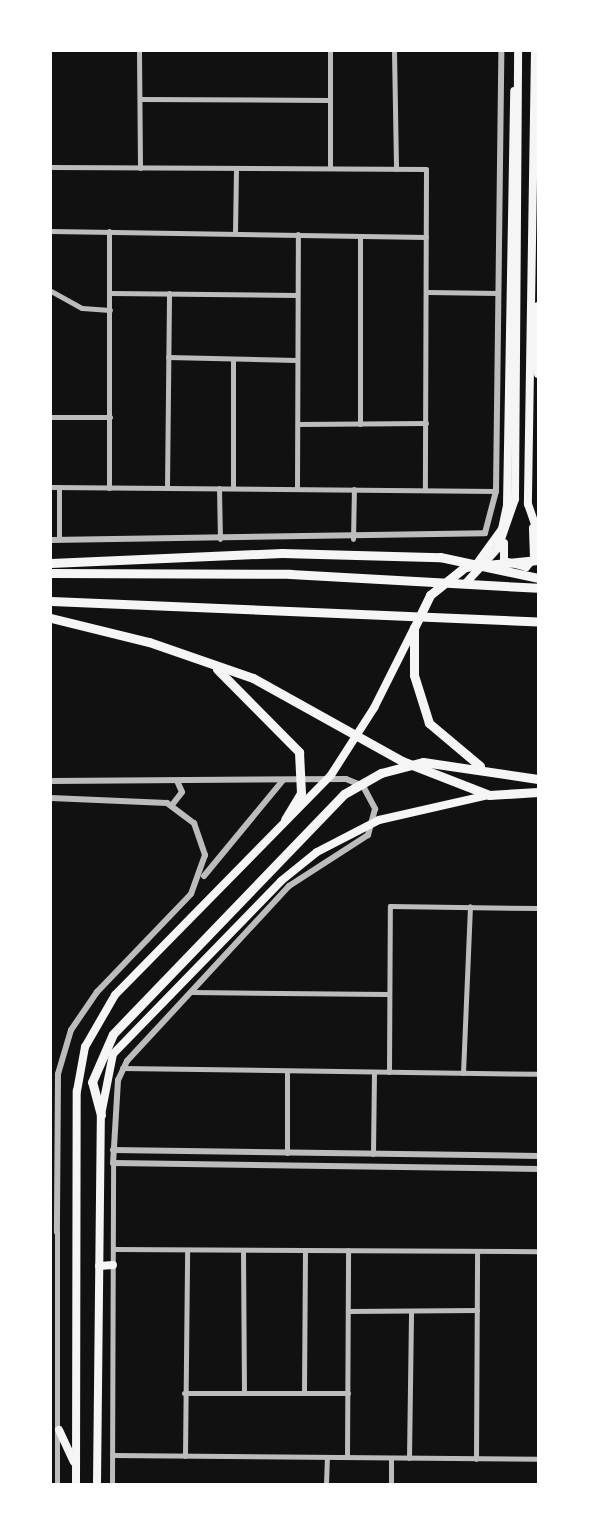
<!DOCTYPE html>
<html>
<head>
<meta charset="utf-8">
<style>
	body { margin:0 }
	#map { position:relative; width:589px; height:1535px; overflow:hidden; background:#111; font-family:"Public Sans",sans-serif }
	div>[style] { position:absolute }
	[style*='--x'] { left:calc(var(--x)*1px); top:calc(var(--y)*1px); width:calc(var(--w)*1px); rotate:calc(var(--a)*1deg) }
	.minor>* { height:5px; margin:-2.5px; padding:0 2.5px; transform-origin:2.5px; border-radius:2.5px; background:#bcbcbc }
	.tertiary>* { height:6px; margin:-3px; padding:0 3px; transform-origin:3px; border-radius:3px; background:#bcbcbc }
	.primary>* { height:8px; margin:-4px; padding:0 4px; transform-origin:4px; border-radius:4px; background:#f5f5f5 }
	.trunk>* { height:9px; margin:-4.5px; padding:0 4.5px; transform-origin:4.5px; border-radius:4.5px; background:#f5f5f5 }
	span { translate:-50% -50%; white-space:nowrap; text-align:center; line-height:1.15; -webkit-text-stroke:7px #fff; paint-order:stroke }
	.frame { position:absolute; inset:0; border:52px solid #fff; pointer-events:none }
</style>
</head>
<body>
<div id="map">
	<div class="minor">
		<div style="--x:139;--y:51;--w:117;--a:89.5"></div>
		<div style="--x:330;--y:51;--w:117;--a:90"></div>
		<div style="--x:394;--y:51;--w:118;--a:89"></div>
		<div style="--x:140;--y:99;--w:190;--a:0.3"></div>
		<div style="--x:51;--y:167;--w:375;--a:0.3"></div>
		<div style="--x:426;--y:169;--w:320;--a:90.2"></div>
		<div style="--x:51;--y:231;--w:375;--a:0.9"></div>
		<div style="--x:235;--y:233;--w:65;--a:-89.1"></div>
		<div style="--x:360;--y:237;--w:187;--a:90"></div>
		<div style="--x:51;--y:291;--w:35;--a:29"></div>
		<div style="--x:82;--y:308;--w:28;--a:4"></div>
		<div style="--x:427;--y:292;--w:71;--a:0.8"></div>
		<div style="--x:111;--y:293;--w:186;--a:0.6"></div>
		<div style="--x:168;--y:357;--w:128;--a:1.3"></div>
		<div style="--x:51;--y:417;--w:59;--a:0"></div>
		<div style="--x:298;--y:424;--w:128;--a:-0.4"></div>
		<div style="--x:51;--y:487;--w:445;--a:0.5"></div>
		<div style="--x:109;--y:488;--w:257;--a:-90"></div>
		<div style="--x:167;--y:488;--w:195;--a:-89.4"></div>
		<div style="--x:219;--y:488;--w:51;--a:88.9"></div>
		<div style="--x:233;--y:488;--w:128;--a:-90"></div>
		<div style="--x:297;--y:489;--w:255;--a:-89.8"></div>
		<div style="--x:59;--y:539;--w:52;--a:-90"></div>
		<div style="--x:353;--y:539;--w:50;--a:-88.9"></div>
		<div style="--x:192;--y:992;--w:195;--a:0.6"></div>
		<div style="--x:122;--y:1068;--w:416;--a:0.8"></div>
		<div style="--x:389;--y:1072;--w:166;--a:-89.7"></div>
		<div style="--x:390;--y:906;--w:148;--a:0.8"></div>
		<div style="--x:463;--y:1073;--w:167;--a:-87.6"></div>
		<div style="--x:287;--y:1153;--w:82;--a:-90"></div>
		<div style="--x:373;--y:1154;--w:81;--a:-89.3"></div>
		<div style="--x:57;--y:1232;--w:252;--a:90"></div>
		<div style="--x:114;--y:1249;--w:424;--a:0.3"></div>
		<div style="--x:243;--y:1250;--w:143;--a:89.6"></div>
		<div style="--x:348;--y:1311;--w:129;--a:-0.4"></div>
		<div style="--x:184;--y:1393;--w:164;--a:0"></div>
		<div style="--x:304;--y:1393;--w:143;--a:-89.6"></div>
		<div style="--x:112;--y:1455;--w:426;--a:0.5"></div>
		<div style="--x:185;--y:1456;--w:206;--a:-89.4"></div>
		<div style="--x:347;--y:1457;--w:207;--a:-89.7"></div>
		<div style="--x:409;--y:1458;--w:147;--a:-89.2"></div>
		<div style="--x:476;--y:1459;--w:208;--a:-89.7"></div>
		<div style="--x:112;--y:1484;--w:321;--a:-89.8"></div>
		<div style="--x:326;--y:1484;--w:27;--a:-88"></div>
		<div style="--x:391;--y:1484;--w:26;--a:-90"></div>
	</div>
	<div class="tertiary">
		<div style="--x:51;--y:540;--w:434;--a:-0.9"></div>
		<div style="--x:485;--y:533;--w:43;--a:-75.3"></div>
		<div style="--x:496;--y:491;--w:440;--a:-89.3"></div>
		<div style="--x:51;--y:781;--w:295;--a:-0.4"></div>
		<div style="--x:346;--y:779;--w:18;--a:22"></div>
		<div style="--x:363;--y:786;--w:26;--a:62"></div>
		<div style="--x:375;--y:809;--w:27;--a:105"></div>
		<div style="--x:368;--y:835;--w:94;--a:147.2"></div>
		<div style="--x:289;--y:886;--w:238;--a:132.8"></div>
		<div style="--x:127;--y:1061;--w:21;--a:115"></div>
		<div style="--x:118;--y:1080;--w:83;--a:93.4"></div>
		<div style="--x:113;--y:1163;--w:425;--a:0.8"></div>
		<div style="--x:51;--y:798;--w:116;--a:2.5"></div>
		<div style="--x:167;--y:803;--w:34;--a:37"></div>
		<div style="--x:194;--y:823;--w:34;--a:71"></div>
		<div style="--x:205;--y:855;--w:41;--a:109.7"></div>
		<div style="--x:191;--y:894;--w:136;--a:133.8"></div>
		<div style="--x:97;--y:992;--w:46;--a:124.4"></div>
		<div style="--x:71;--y:1030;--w:46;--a:106.5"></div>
		<div style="--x:58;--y:1074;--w:158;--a:90.4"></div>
		<div style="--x:172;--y:805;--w:16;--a:-52"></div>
		<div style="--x:182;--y:792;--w:12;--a:-114"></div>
		<div style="--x:204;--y:876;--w:124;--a:-50.5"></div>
		<div style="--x:113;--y:1150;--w:425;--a:0.8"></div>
	</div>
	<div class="primary">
		<div style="--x:535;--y:51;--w:453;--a:90.9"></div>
		<div style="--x:528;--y:504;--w:31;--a:71"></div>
		<div style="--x:538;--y:306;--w:68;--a:90"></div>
		<div style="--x:504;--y:543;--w:18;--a:90"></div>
		<div style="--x:504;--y:561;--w:23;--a:15"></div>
		<div style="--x:526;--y:567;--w:12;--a:-48"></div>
		<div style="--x:534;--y:558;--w:30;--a:-92"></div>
		<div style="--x:478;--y:562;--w:41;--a:-54"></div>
		<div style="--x:502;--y:529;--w:25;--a:-78"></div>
		<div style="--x:507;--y:505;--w:414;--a:-89"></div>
		<div style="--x:465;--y:584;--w:49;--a:-47.5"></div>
		<div style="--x:498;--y:548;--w:52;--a:-70.9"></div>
		<div style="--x:515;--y:499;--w:448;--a:-89.6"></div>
		<div style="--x:99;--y:1266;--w:14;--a:-4"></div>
		<div style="--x:59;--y:1430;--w:35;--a:65"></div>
		<div style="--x:76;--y:1484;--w:393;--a:-89.9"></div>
		<div style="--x:77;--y:1091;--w:45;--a:-79.7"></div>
		<div style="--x:85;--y:1047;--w:60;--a:-60"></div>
		<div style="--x:115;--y:995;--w:308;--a:-45.5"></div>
		<div style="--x:331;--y:775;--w:80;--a:-57.3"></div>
		<div style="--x:374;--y:708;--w:89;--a:-63.4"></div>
		<div style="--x:97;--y:1484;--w:369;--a:-89.4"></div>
		<div style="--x:101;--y:1115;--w:62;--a:-78.9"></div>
		<div style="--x:113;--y:1054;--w:241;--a:-45.8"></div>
		<div style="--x:281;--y:881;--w:46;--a:-38.9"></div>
		<div style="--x:317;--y:852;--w:70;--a:-27.3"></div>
		<div style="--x:379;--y:820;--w:113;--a:-12.8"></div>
	</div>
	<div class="trunk">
		<div style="--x:51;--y:563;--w:231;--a:-2.5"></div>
		<div style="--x:282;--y:553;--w:158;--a:1.5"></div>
		<div style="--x:440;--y:557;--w:100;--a:12.1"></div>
		<div style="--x:51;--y:573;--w:239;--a:0.2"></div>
		<div style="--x:290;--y:574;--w:248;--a:3.2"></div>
		<div style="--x:51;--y:601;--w:487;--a:2.4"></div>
		<div style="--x:51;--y:618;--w:101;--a:13.8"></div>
		<div style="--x:149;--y:642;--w:110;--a:19.1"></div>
		<div style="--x:253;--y:678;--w:171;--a:29.1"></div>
		<div style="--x:402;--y:761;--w:93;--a:21.3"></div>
		<div style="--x:489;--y:795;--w:49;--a:-3.5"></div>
		<div style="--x:217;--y:669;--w:117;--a:45.3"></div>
		<div style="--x:299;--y:752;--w:41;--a:87.2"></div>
		<div style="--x:301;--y:793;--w:31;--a:121"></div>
		<div style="--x:480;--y:766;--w:67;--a:-139.9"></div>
		<div style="--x:429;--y:723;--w:50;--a:-107.4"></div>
		<div style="--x:414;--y:675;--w:47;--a:-90"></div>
		<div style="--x:414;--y:628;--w:37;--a:-64"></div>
		<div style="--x:430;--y:595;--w:45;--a:-38.7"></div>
		<div style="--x:465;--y:567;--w:73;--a:-5.5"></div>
		<div style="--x:101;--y:1115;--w:34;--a:-105"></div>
		<div style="--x:92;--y:1082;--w:52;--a:-66.4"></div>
		<div style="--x:113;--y:1034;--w:333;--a:-46.1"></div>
		<div style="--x:344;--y:794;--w:43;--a:-29.6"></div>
		<div style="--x:381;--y:773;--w:43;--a:-14.7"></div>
		<div style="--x:423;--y:762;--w:116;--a:8.4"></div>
	</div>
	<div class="frame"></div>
</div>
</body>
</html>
